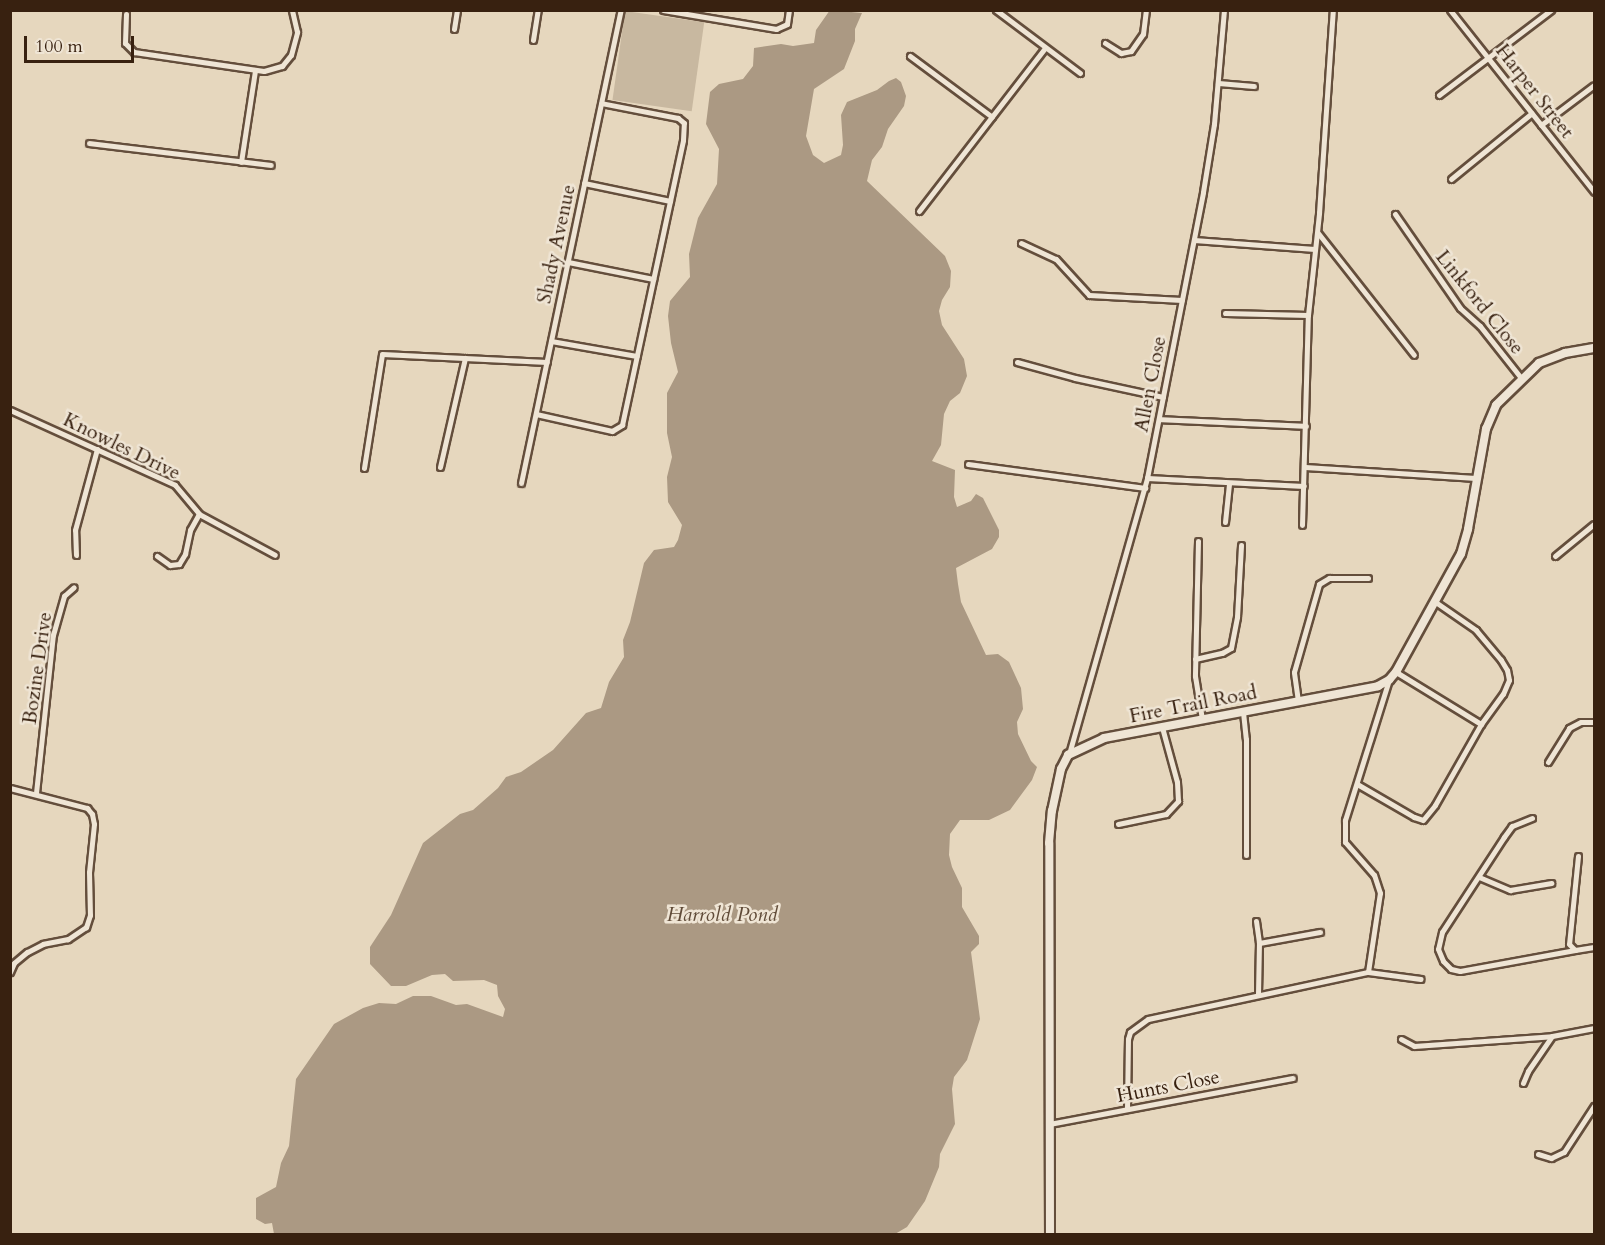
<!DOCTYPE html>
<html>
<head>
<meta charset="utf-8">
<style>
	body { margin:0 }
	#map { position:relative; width:1605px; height:1245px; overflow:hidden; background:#e6d7be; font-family:Cardo,serif }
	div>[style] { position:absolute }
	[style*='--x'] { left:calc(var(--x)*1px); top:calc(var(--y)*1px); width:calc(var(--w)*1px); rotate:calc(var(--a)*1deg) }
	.green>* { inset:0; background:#c8b8a0; transform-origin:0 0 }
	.water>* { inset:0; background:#ab9983 }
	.roads { filter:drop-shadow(2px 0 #644e3c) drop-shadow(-2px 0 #644e3c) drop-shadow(0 2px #644e3c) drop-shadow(0 -2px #644e3c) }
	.street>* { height:5px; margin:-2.5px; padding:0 2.5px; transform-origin:2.5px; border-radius:2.5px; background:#efe5d5 }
	.secondary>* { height:8px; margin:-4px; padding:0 4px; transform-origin:4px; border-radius:4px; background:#efe5d5 }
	span { translate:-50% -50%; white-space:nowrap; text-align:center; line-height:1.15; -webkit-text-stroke:5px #efe5d5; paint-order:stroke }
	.street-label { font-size:20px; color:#382110 }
	.water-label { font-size:21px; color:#604b38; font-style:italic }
	.frame { position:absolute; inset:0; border:12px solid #382110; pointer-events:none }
	.scale { position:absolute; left:24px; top:36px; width:110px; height:27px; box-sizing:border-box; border:3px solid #382110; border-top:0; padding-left:8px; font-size:18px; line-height:21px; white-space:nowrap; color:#382110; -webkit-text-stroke:4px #efe5d5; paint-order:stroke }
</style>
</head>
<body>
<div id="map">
	<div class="green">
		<div style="left:625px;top:11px;width:80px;height:90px;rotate:8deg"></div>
	</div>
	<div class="water">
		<div style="clip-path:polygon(830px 10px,862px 13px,855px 29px,855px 41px,844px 69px,814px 89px,806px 136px,813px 155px,824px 163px,841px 155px,843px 145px,841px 115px,847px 102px,877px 90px,889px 81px,896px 78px,901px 82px,906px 96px,904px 106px,888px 129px,882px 147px,872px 160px,867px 181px,945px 256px,951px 271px,950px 287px,942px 300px,939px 311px,942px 325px,964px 359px,967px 376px,960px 393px,950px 401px,944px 414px,941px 445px,932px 461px,955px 470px,954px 497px,957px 507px,971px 501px,976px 494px,983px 498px,999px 530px,999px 537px,992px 549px,956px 568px,958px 584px,961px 602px,986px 655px,998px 654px,1009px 662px,1021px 688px,1023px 709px,1017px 722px,1018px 734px,1031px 761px,1037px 767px,1032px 780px,1010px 810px,989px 820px,960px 820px,950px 834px,949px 855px,952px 867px,962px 888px,962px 907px,979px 936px,979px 944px,971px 952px,980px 1019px,967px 1060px,954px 1077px,952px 1089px,955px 1124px,940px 1154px,939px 1167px,925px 1201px,907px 1227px,895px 1234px,274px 1234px,272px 1223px,265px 1224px,256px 1219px,256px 1198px,276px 1187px,281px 1163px,289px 1146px,296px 1079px,334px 1024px,363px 1008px,379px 1003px,396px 1004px,413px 996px,431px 996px,456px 1005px,467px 1004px,503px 1017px,505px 1009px,498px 996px,497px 985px,484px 980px,453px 981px,445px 974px,432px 975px,406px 986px,391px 986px,370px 964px,370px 947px,391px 915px,423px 843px,460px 814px,473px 810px,498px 788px,506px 777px,521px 772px,553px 750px,586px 713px,601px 708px,609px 682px,624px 657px,623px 640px,630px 622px,644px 563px,654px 550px,674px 547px,678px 540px,682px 525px,668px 502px,667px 477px,672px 457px,667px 433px,667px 393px,678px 372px,671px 343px,668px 316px,670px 301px,690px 277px,689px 254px,698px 218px,717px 184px,719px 149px,706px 124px,710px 92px,719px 84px,743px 79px,753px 66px,754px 48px,781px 44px,793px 46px,814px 43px,816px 30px)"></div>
	</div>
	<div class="roads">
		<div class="street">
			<div style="--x:663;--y:10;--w:115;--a:9.5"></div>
			<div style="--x:776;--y:29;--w:12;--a:-24"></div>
			<div style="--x:787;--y:24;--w:14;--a:-82"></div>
			<div style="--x:996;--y:10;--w:105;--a:36.9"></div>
			<div style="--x:1450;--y:10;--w:232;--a:51.6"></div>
			<div style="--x:126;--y:14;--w:29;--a:92"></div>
			<div style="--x:125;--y:43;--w:13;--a:45"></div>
			<div style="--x:134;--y:52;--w:131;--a:8.3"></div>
			<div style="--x:264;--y:71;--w:19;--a:-16"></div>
			<div style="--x:282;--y:66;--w:14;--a:-51"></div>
			<div style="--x:291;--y:55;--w:24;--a:-75"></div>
			<div style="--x:297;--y:32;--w:23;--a:-103"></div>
			<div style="--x:454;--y:29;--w:19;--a:-81"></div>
			<div style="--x:533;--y:40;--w:30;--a:-81"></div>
			<div style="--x:1105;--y:43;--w:19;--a:32"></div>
			<div style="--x:1121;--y:53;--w:10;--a:-11"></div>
			<div style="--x:1131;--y:51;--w:21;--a:-55"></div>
			<div style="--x:1143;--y:34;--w:24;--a:-83"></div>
			<div style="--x:910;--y:56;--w:102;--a:36.6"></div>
			<div style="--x:1218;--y:83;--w:36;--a:5"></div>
			<div style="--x:1439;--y:95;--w:141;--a:-37.2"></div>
			<div style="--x:1541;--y:125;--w:66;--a:-37"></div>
			<div style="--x:89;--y:143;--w:183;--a:6.9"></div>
			<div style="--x:241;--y:162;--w:93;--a:-81.3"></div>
			<div style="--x:1451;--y:179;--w:104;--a:-39.2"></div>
			<div style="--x:584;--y:183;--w:88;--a:11.8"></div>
			<div style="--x:919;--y:211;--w:206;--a:-52.3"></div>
			<div style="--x:1395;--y:214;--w:114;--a:55.3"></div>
			<div style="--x:1460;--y:308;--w:27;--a:42"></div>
			<div style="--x:1480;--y:326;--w:66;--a:51.7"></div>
			<div style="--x:1318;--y:233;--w:155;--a:51.8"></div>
			<div style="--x:1194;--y:240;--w:121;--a:4.3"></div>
			<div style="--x:1021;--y:243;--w:38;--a:25"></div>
			<div style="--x:1056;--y:259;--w:49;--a:47.5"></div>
			<div style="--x:1089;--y:295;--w:93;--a:3.1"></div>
			<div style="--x:568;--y:262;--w:87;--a:11.3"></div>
			<div style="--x:1225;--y:313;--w:83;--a:1.4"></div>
			<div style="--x:551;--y:341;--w:87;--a:9.9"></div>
			<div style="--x:1017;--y:362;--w:60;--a:15.4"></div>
			<div style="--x:1075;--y:378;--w:90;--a:12.2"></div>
			<div style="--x:10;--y:410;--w:181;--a:24.4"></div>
			<div style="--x:175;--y:485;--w:38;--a:50"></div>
			<div style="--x:199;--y:514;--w:86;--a:28.3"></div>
			<div style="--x:536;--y:414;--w:78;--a:12.6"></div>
			<div style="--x:612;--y:431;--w:12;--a:-31"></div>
			<div style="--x:622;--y:425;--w:291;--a:-77.9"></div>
			<div style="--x:683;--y:140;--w:17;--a:-87"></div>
			<div style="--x:684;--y:123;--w:8;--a:-140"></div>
			<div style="--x:678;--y:118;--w:78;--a:-169"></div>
			<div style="--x:1159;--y:419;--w:147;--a:2.7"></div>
			<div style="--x:968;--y:464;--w:179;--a:7.7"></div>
			<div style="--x:440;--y:467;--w:112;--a:-77.1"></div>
			<div style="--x:1305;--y:467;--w:171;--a:3.7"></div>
			<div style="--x:364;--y:468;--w:115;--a:-81"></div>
			<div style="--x:382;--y:354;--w:165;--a:2.8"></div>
			<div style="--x:1147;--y:478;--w:157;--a:2.9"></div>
			<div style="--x:521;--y:483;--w:483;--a:-78.1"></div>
			<div style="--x:1225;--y:522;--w:39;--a:-84"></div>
			<div style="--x:1302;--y:525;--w:210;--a:-88.4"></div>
			<div style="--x:1308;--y:315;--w:103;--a:-83.8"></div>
			<div style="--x:1319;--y:213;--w:203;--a:-86.1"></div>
			<div style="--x:1198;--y:541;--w:135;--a:91.3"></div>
			<div style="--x:1195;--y:676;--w:44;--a:80.8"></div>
			<div style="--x:76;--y:555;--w:25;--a:-92"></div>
			<div style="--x:75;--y:530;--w:84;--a:-74.8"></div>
			<div style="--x:157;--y:556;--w:16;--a:35"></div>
			<div style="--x:170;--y:565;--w:9;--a:-6"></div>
			<div style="--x:179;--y:564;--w:12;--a:-59"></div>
			<div style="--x:185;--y:554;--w:25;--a:-78"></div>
			<div style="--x:190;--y:530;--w:18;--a:-61"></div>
			<div style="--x:1555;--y:556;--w:50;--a:-39.4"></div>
			<div style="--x:1195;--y:659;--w:28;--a:-13"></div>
			<div style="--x:1222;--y:653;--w:10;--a:-29"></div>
			<div style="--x:1231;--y:648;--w:32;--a:-79"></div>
			<div style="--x:1237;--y:617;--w:72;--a:-86.8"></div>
			<div style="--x:1396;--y:672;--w:100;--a:31.5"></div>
			<div style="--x:1298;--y:701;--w:29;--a:-98"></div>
			<div style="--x:1294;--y:672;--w:91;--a:-74.1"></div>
			<div style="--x:1319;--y:584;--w:12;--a:-31"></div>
			<div style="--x:1329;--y:578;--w:39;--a:0"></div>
			<div style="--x:1243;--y:712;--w:27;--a:84"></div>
			<div style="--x:1246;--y:739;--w:116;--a:90"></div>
			<div style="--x:1069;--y:754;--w:287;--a:-74.2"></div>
			<div style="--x:1147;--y:478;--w:291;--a:-78.9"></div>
			<div style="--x:1203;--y:192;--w:69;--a:-80.8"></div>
			<div style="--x:1214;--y:124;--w:114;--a:-85"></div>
			<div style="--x:1548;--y:762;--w:40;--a:-58"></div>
			<div style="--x:1569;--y:728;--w:13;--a:-27"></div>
			<div style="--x:1581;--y:722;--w:13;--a:0"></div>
			<div style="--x:1357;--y:784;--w:66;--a:30.1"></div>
			<div style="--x:1414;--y:817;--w:9;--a:18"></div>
			<div style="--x:1423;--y:820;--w:19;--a:-51"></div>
			<div style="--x:1435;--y:805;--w:93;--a:-60.4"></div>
			<div style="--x:1481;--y:724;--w:37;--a:-54"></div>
			<div style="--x:1503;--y:694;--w:15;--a:-67"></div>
			<div style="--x:1509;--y:680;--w:10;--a:-101"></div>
			<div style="--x:1507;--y:670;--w:12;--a:-121"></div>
			<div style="--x:1501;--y:660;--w:39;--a:-130"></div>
			<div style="--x:1476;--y:630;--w:51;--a:-145.4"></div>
			<div style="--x:10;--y:788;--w:80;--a:14.6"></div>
			<div style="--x:87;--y:808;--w:8;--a:50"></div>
			<div style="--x:92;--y:814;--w:10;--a:79"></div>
			<div style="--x:94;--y:824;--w:48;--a:95.9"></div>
			<div style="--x:89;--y:872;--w:43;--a:88.7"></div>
			<div style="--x:90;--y:915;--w:13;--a:108"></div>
			<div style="--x:86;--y:927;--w:22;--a:146"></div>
			<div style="--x:68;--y:939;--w:25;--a:169"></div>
			<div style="--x:43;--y:944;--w:18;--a:153"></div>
			<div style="--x:27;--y:952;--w:17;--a:140"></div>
			<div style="--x:14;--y:963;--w:10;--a:114"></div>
			<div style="--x:36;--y:793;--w:159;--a:-83.9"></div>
			<div style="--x:53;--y:635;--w:41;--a:-74.2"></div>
			<div style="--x:64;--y:596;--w:13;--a:-42"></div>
			<div style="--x:1532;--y:818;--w:22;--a:158"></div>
			<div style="--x:1512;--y:826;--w:14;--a:126"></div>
			<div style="--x:1504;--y:837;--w:113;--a:123.1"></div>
			<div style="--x:1442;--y:932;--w:17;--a:103"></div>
			<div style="--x:1438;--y:949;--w:13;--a:67"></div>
			<div style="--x:1443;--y:961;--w:11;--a:45"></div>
			<div style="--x:1451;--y:969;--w:9;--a:13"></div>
			<div style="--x:1460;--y:971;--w:117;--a:-10.3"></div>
			<div style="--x:1118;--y:824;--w:49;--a:-11.8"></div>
			<div style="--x:1166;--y:814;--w:18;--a:-47"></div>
			<div style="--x:1178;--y:801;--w:19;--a:-93"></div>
			<div style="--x:1177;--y:782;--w:57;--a:-105.3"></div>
			<div style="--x:1578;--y:856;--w:88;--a:95.8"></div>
			<div style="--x:1569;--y:944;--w:8;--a:45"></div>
			<div style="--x:1575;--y:950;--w:19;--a:-9"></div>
			<div style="--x:1479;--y:877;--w:34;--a:23"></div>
			<div style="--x:1510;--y:890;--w:42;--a:-9.7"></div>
			<div style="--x:1256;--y:921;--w:22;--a:82"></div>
			<div style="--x:1368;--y:972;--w:80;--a:-81.4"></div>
			<div style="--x:1380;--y:893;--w:19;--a:-108"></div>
			<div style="--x:1374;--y:875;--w:44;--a:-131.3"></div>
			<div style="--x:1345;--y:842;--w:22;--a:-90"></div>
			<div style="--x:1345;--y:820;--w:147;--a:-72.6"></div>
			<div style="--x:1258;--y:994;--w:51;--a:-88.9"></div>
			<div style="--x:1259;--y:943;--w:62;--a:-10.2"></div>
			<div style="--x:1401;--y:1039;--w:15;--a:28"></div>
			<div style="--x:1414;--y:1046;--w:138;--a:-4.1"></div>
			<div style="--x:1552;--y:1036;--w:43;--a:-10.8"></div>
			<div style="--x:1523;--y:1083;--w:13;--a:-67"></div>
			<div style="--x:1528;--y:1071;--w:42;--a:-55.6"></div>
			<div style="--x:1127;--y:1109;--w:70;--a:-89.2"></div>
			<div style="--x:1128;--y:1039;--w:7;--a:-74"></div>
			<div style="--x:1130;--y:1032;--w:22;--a:-36"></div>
			<div style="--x:1148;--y:1019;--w:225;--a:-12.1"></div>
			<div style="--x:1368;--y:972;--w:53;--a:7.5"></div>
			<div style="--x:1049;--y:1124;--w:248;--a:-10.7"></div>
			<div style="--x:1538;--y:1154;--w:14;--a:17"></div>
			<div style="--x:1551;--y:1158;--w:14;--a:-25"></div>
			<div style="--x:1564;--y:1152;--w:55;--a:-56.9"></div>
		</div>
		<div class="secondary">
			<div style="--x:1050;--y:1234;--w:391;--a:-90.1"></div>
			<div style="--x:1049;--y:843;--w:32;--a:-85"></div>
			<div style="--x:1052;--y:811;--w:43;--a:-77.9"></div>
			<div style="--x:1061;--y:769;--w:16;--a:-63"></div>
			<div style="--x:1068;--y:755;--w:40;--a:-25"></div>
			<div style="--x:1104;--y:738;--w:279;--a:-10.7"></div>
			<div style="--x:1378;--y:686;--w:13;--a:-29"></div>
			<div style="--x:1389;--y:680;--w:11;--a:-49"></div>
			<div style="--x:1396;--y:672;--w:135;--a:-61.2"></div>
			<div style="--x:1461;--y:554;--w:26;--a:-74"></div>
			<div style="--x:1468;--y:529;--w:102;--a:-79.8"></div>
			<div style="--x:1486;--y:429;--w:26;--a:-67"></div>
			<div style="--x:1496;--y:405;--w:60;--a:-44.3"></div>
			<div style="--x:1539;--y:363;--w:28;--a:-21"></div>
			<div style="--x:1565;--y:353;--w:29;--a:-10"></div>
		</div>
	</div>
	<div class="street-label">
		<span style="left:1535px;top:91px;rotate:52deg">Harper Street</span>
		<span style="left:556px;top:244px;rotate:-78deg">Shady Avenue</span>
		<span style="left:1480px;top:302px;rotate:51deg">Linkford Close</span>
		<span style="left:1150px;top:384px;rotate:-79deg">Allen Close</span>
		<span style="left:122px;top:446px;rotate:26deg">Knowles Drive</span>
		<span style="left:37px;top:668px;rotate:-82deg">Bozine Drive</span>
		<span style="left:1193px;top:704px;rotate:-11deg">Fire Trail Road</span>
		<span style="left:1168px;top:1086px;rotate:-11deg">Hunts Close</span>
	</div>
	<div class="water-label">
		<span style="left:722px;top:915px">Harrold Pond</span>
	</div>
	<div class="frame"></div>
	<div class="scale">100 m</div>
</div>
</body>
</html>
